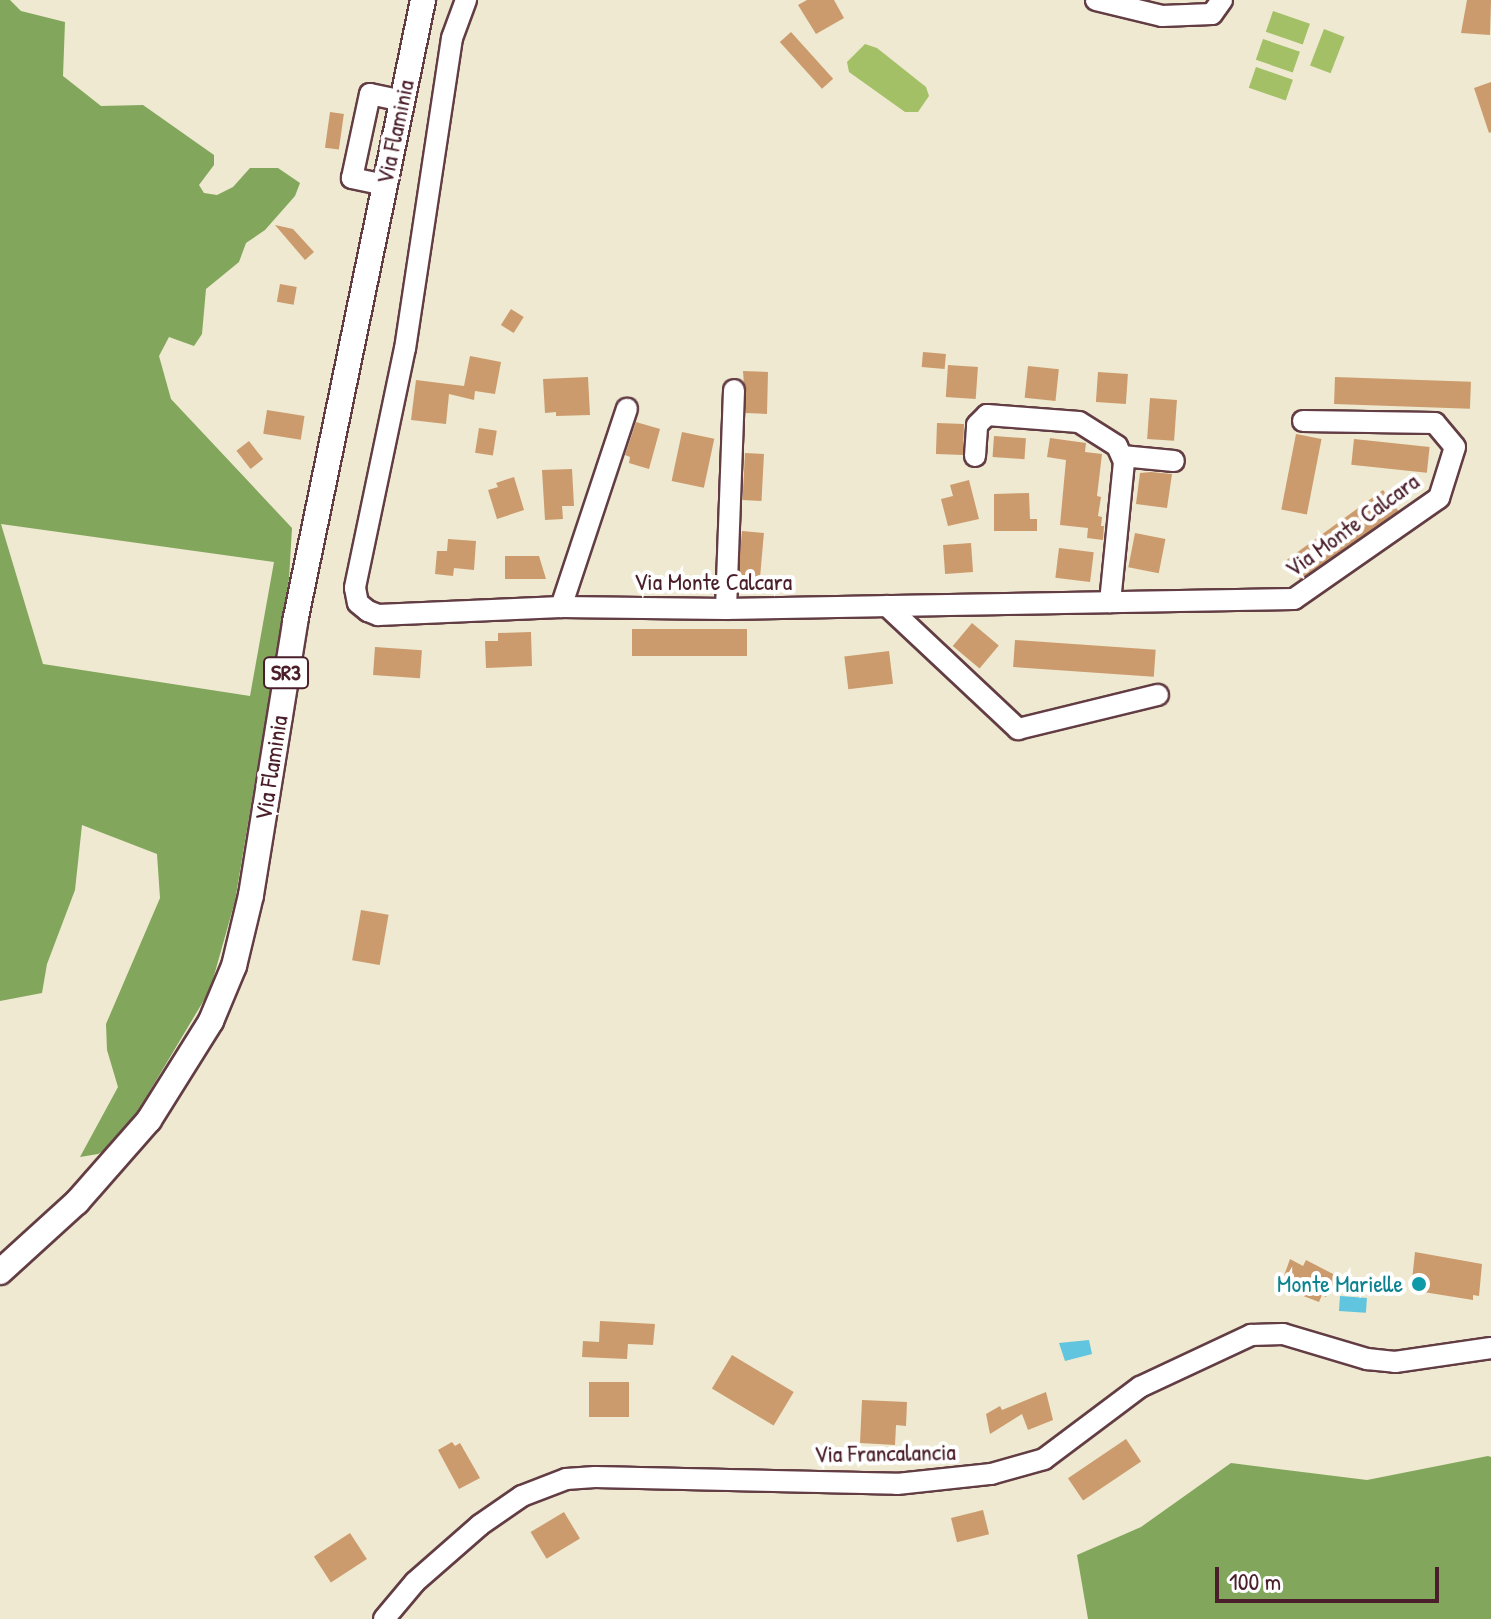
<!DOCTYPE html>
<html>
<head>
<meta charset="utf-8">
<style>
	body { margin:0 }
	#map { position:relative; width:1491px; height:1619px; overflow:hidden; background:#eee9d0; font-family:"Patrick Hand",sans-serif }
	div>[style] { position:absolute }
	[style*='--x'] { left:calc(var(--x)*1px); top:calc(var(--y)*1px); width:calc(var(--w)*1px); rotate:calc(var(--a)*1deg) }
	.green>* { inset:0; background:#a3c067; transform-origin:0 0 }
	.forest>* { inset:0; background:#82a65c }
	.water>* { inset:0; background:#61c5df; transform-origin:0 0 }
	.building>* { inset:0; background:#cb9b6d; transform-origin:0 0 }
	.roads { filter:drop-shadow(2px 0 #633d44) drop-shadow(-2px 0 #633d44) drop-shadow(0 2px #633d44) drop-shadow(0 -2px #633d44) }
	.minor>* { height:20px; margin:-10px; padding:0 10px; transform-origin:10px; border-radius:10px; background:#fff }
	.major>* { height:24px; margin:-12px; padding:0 12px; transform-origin:12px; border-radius:12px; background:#fff }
	.dots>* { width:22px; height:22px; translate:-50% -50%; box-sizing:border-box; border:4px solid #fff; border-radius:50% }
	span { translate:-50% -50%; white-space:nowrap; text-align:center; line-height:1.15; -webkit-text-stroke:8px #fff; paint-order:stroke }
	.shield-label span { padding:2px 6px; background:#fff; border:2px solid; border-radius:6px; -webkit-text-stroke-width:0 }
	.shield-label { font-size:22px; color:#4a1f2b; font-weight:700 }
	.street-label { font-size:24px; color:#4a1f2b }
	.culture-label { font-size:24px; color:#0d838f }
	.right { translate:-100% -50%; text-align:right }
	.scale { position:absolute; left:1215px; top:1567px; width:224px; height:36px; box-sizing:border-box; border:4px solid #4a1f2b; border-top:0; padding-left:10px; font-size:24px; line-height:28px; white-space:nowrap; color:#4a1f2b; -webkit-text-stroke:6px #fff; paint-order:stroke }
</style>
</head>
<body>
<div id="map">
	<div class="green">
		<div style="left:1273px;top:11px;width:39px;height:22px;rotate:19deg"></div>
		<div style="left:1324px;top:29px;width:22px;height:39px;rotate:21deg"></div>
		<div style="left:1263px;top:39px;width:39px;height:22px;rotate:19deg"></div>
		<div style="clip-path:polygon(865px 44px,877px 48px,926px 87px,929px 96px,918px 112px,905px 112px,849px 72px,847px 62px)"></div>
		<div style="left:1256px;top:67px;width:39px;height:22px;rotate:19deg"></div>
	</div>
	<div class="forest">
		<div style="clip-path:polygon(evenodd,0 0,10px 0,21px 11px,65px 22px,63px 76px,101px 106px,143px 105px,214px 155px,214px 165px,199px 185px,204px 193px,217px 195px,233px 187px,250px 168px,278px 168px,300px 183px,295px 196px,265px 230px,246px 243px,239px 262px,206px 289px,202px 334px,194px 346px,169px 337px,159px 356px,171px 399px,292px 528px,289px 579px,235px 901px,210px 990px,120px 1141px,98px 1154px,80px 1157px,118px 1087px,107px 1050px,106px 1024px,160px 898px,157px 854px,82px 825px,75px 890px,47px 964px,42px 993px,0 1001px,0 0,1px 524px,274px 562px,250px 696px,43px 664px,1px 524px)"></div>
		<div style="clip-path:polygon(1488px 1456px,1491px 1457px,1491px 1619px,1088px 1619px,1077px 1555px,1141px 1527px,1231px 1463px,1367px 1480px)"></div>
	</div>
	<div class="water">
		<div style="left:1340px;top:1296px;width:27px;height:15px;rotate:4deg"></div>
		<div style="clip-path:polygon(1089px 1340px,1092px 1354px,1065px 1361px,1059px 1343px)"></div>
	</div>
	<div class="building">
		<div style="clip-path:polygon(807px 0,834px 0,844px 18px,816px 34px,798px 5px)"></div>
		<div style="clip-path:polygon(1467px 0,1491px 0,1490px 35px,1461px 33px)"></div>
		<div style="left:791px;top:32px;width:63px;height:15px;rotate:48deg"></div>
		<div style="clip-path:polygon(1491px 82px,1491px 132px,1489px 133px,1474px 88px)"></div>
		<div style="left:330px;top:112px;width:14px;height:36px;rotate:8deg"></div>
		<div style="clip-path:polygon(275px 225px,293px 229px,314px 252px,305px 260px)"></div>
		<div style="left:280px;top:284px;width:17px;height:18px;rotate:10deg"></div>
		<div style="left:511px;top:309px;width:15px;height:19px;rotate:32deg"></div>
		<div style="left:923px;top:352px;width:23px;height:15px;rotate:5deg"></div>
		<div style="clip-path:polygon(470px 356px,501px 362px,495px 394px,475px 391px,474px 400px,449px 394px,446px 424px,411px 420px,416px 380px,464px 386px)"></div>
		<div style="left:948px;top:365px;width:30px;height:32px;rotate:4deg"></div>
		<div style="left:1028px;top:366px;width:31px;height:32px;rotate:6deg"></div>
		<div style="clip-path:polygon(743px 371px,768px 372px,767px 414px,746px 413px)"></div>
		<div style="left:1098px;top:372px;width:30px;height:30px;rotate:4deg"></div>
		<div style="clip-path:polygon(588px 377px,590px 415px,556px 416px,556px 412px,545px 413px,543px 379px)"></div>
		<div style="left:1335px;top:377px;width:136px;height:27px;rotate:2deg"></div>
		<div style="left:1150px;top:398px;width:27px;height:41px;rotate:4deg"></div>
		<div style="left:267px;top:410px;width:38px;height:24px;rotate:9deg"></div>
		<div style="clip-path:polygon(636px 422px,660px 429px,649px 469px,629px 463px,630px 457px,625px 455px)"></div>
		<div style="left:937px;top:423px;width:27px;height:31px;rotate:2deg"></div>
		<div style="left:479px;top:428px;width:18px;height:25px;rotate:9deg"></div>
		<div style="left:682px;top:432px;width:33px;height:50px;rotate:12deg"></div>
		<div style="left:1296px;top:434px;width:26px;height:77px;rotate:11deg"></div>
		<div style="left:994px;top:436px;width:32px;height:21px;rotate:4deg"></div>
		<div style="clip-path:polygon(1050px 438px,1086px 443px,1085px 452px,1102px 454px,1097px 496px,1101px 497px,1098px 516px,1102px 517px,1101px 526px,1104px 526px,1103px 540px,1087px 538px,1088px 528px,1060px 525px,1066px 460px,1047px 457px)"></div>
		<div style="left:1354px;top:439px;width:76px;height:26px;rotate:6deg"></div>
		<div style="left:249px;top:441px;width:23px;height:16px;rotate:52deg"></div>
		<div style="left:745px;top:453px;width:19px;height:47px;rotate:3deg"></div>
		<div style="clip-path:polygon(572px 469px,574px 506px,562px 506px,563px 519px,545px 520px,542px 470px)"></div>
		<div style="clip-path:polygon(1151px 472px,1172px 474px,1167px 508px,1136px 504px,1140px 473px)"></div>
		<div style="clip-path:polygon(514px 477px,524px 510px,497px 519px,488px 490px,498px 487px,496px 483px)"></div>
		<div style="clip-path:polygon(969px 480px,979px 519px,948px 526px,941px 499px,953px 496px,950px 485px)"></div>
		<div style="left:1383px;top:490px;width:26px;height:120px;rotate:54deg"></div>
		<div style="clip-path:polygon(1029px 493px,1030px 519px,1037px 519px,1037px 531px,994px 531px,994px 494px)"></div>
		<div style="left:742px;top:531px;width:22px;height:44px;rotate:5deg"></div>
		<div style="left:1135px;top:533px;width:31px;height:35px;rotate:11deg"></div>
		<div style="clip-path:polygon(448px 539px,476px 541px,474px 570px,454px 568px,453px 576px,435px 574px,437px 551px,447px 551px)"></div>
		<div style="left:971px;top:543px;width:29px;height:28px;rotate:86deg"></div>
		<div style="left:1059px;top:548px;width:35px;height:30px;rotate:7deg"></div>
		<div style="clip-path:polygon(505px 556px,539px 556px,546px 579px,505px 579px)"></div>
		<div style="left:972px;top:623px;width:35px;height:30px;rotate:40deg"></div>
		<div style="left:632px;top:629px;width:115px;height:27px"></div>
		<div style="clip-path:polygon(531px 632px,532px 666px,486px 668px,485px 641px,498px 641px,498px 633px)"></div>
		<div style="left:1015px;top:640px;width:141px;height:27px;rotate:4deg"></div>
		<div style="left:375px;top:647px;width:47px;height:28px;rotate:4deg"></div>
		<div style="left:889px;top:651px;width:33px;height:45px;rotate:83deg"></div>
		<div style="left:361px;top:910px;width:28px;height:51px;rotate:10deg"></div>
		<div style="clip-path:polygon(1415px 1252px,1482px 1264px,1479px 1296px,1473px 1295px,1473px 1300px,1411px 1290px)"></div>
		<div style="clip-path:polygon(1290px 1259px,1303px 1266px,1306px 1260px,1337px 1276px,1326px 1297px,1322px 1295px,1319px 1302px,1280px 1287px)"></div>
		<div style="clip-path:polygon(600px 1321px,655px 1324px,653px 1345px,628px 1344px,627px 1359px,582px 1357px,583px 1341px,599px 1342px)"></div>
		<div style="left:732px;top:1355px;width:72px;height:39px;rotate:31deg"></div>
		<div style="left:589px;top:1382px;width:40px;height:35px"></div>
		<div style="clip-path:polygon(1046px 1392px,1053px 1420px,1028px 1430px,1022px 1414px,990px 1434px,986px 1414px,1000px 1406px,1002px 1410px)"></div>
		<div style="clip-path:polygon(862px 1400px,907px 1402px,906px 1426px,896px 1425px,895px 1445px,860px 1443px)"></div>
		<div style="left:1126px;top:1439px;width:27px;height:70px;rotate:56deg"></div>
		<div style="clip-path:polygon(452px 1442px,455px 1446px,460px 1443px,480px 1478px,459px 1489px,438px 1450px)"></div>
		<div style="left:983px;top:1510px;width:25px;height:33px;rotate:76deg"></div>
		<div style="left:564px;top:1512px;width:31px;height:39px;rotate:59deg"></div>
		<div style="left:350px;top:1533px;width:31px;height:43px;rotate:57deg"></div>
	</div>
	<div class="roads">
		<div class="minor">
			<div style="--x:466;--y:0;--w:40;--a:110.2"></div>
			<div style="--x:452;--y:38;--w:314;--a:98.6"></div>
			<div style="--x:405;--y:348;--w:245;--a:101.8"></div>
			<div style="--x:355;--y:588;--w:15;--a:79"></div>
			<div style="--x:358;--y:603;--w:13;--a:39"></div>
			<div style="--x:368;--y:611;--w:11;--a:22"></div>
			<div style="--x:378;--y:615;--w:183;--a:-2.5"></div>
			<div style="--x:561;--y:607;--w:165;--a:0.7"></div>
			<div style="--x:726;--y:609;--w:568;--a:-1.01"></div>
			<div style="--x:1294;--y:599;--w:177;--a:-34.9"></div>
			<div style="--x:1439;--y:498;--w:53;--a:-72.6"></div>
			<div style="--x:1455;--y:447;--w:31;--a:-130"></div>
			<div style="--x:1435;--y:423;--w:132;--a:-179.1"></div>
			<div style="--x:1096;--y:0;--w:68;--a:13.6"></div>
			<div style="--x:1162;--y:16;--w:50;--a:-2.3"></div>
			<div style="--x:1212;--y:14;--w:17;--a:-54"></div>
			<div style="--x:385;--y:185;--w:34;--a:-168"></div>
			<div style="--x:352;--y:178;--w:86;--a:-77.9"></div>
			<div style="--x:370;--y:94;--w:33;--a:12"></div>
			<div style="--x:975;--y:456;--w:31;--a:-86"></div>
			<div style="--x:977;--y:425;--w:14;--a:-45"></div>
			<div style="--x:987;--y:415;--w:92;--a:4.4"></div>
			<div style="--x:1079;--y:422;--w:45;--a:32.3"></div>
			<div style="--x:1117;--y:446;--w:17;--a:66"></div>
			<div style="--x:1124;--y:462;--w:141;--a:95.7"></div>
			<div style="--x:1122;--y:456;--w:52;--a:5.5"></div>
			<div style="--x:887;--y:606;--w:180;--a:43.2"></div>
			<div style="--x:1018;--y:729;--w:144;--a:-13.7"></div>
			<div style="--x:561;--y:607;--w:209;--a:-71.6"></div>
			<div style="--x:726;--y:609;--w:219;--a:-87.9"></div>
			<div style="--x:384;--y:1619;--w:48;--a:-50"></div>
			<div style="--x:415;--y:1582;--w:86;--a:-41.2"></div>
			<div style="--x:480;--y:1525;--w:51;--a:-34.6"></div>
			<div style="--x:522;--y:1496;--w:47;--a:-21.1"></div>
			<div style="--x:566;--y:1479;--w:29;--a:-4"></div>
			<div style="--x:595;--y:1477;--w:302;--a:1.3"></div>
			<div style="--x:897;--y:1484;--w:95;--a:-6.1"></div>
			<div style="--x:991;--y:1474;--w:55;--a:-15.8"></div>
			<div style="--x:1044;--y:1459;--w:120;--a:-36.9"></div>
			<div style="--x:1140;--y:1387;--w:123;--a:-25.1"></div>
			<div style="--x:1251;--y:1335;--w:32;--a:-2"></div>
			<div style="--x:1283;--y:1334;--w:88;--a:16.6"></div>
			<div style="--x:1367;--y:1359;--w:28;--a:6"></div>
			<div style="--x:1395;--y:1362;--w:97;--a:-8.3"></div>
		</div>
		<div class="major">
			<div style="--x:0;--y:1272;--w:104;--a:-42.3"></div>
			<div style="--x:77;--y:1202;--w:109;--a:-48.7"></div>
			<div style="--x:149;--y:1120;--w:117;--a:-57.9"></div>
			<div style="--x:211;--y:1021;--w:60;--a:-67.3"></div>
			<div style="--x:234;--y:966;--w:73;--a:-76.5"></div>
			<div style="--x:251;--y:895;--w:277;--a:-80.8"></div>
			<div style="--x:295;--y:622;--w:635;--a:-78.37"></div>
		</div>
	</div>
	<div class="dots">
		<div style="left:1419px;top:1284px;background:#0f9aa8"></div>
	</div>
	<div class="shield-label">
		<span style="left:286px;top:673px">SR3</span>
	</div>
	<div class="street-label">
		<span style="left:395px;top:132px;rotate:-78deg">Via Flaminia</span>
		<span style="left:1352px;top:525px;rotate:-36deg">Via Monte Calcara</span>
		<span style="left:713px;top:582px">Via Monte Calcara</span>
		<span style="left:271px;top:768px;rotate:-81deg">Via Flaminia</span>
		<span style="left:885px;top:1453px;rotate:-1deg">Via Francalancia</span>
	</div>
	<div class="culture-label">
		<span class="right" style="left:1403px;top:1284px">Monte Marielle</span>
	</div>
	<div class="scale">100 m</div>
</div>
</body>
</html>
